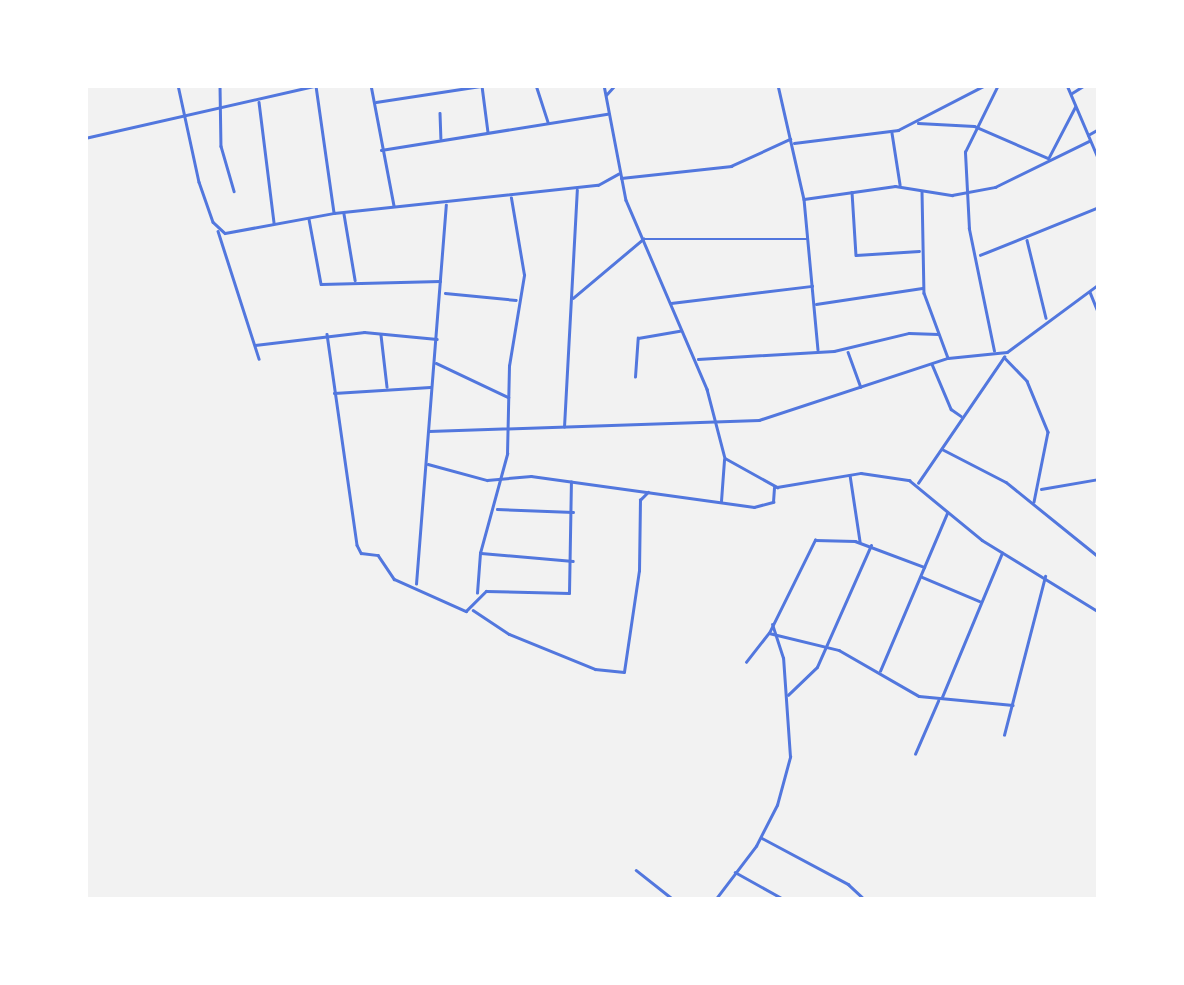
<!DOCTYPE html>
<html>
<head>
<meta charset="utf-8">
<style>
	body { margin:0 }
	#map { position:relative; width:1184px; height:985px; overflow:hidden; background:#f2f2f2; font-family:"Varela Round",sans-serif }
	div>[style] { position:absolute }
	[style*='--x'] { left:calc(var(--x)*1px); top:calc(var(--y)*1px); width:calc(var(--w)*1px); rotate:calc(var(--a)*1deg) }
	.minor>* { height:2.5px; margin:-1.25px; padding:0 1.25px; transform-origin:1.25px; border-radius:1.25px; background:#5277de }
	span { translate:-50% -50%; white-space:nowrap; text-align:center; line-height:1.15; -webkit-text-stroke:9px #fff; paint-order:stroke }
	.frame { position:absolute; inset:0; border:88px solid #fff; pointer-events:none }
</style>
</head>
<body>
<div id="map">
	<div class="minor">
		<div style="--x:178;--y:85;--w:99;--a:77.8"></div>
		<div style="--x:199;--y:182;--w:42;--a:70.7"></div>
		<div style="--x:213;--y:222;--w:16;--a:43"></div>
		<div style="--x:225;--y:233;--w:111;--a:-10.4"></div>
		<div style="--x:334;--y:213;--w:265;--a:-6.1"></div>
		<div style="--x:598;--y:185;--w:23;--a:-29"></div>
		<div style="--x:220;--y:85;--w:61;--a:89.1"></div>
		<div style="--x:221;--y:146;--w:47;--a:73.9"></div>
		<div style="--x:371;--y:85;--w:123;--a:79.2"></div>
		<div style="--x:536;--y:85;--w:39;--a:72"></div>
		<div style="--x:604;--y:85;--w:117;--a:79.2"></div>
		<div style="--x:626;--y:200;--w:206;--a:66.8"></div>
		<div style="--x:707;--y:389;--w:71;--a:75.4"></div>
		<div style="--x:725;--y:458;--w:60;--a:29.1"></div>
		<div style="--x:777;--y:487;--w:85;--a:-9.5"></div>
		<div style="--x:861;--y:473;--w:49;--a:8.3"></div>
		<div style="--x:909;--y:480;--w:94;--a:39.4"></div>
		<div style="--x:982;--y:540;--w:137;--a:31.6"></div>
		<div style="--x:778;--y:85;--w:117;--a:77.2"></div>
		<div style="--x:804;--y:199;--w:151;--a:84.7"></div>
		<div style="--x:1067;--y:85;--w:82;--a:66.9"></div>
		<div style="--x:316;--y:86;--w:127;--a:81.9"></div>
		<div style="--x:482;--y:86;--w:46;--a:82.6"></div>
		<div style="--x:1072;--y:93;--w:15;--a:-32"></div>
		<div style="--x:606;--y:95;--w:13;--a:-48"></div>
		<div style="--x:259;--y:102;--w:122;--a:82.9"></div>
		<div style="--x:376;--y:102;--w:112;--a:-8.7"></div>
		<div style="--x:440;--y:113;--w:25;--a:88"></div>
		<div style="--x:918;--y:123;--w:56;--a:3.1"></div>
		<div style="--x:974;--y:126;--w:81;--a:23.4"></div>
		<div style="--x:892;--y:133;--w:52;--a:81.1"></div>
		<div style="--x:1088;--y:135;--w:13;--a:-29"></div>
		<div style="--x:85;--y:138;--w:240;--a:-12.8"></div>
		<div style="--x:794;--y:143;--w:105;--a:-7.1"></div>
		<div style="--x:898;--y:130;--w:98;--a:-27.3"></div>
		<div style="--x:381;--y:150;--w:229;--a:-9.1"></div>
		<div style="--x:1049;--y:157;--w:56;--a:-62.5"></div>
		<div style="--x:621;--y:178;--w:111;--a:-6.2"></div>
		<div style="--x:731;--y:166;--w:65;--a:-24.6"></div>
		<div style="--x:922;--y:191;--w:102;--a:88.9"></div>
		<div style="--x:924;--y:293;--w:69;--a:69.7"></div>
		<div style="--x:852;--y:192;--w:63;--a:86.4"></div>
		<div style="--x:856;--y:255;--w:63;--a:-3.6"></div>
		<div style="--x:804;--y:199;--w:92;--a:-8.1"></div>
		<div style="--x:895;--y:186;--w:58;--a:9"></div>
		<div style="--x:952;--y:195;--w:44;--a:-10.5"></div>
		<div style="--x:995;--y:187;--w:105;--a:-26.1"></div>
		<div style="--x:344;--y:214;--w:67;--a:80.5"></div>
		<div style="--x:309;--y:219;--w:66;--a:79.5"></div>
		<div style="--x:321;--y:284;--w:119;--a:-1.4"></div>
		<div style="--x:218;--y:231;--w:134;--a:72.2"></div>
		<div style="--x:1027;--y:240;--w:80;--a:76.3"></div>
		<div style="--x:980;--y:255;--w:128;--a:-22"></div>
		<div style="--x:1090;--y:292;--w:24;--a:68"></div>
		<div style="--x:445;--y:293;--w:71;--a:5.6"></div>
		<div style="--x:573;--y:298;--w:92;--a:-40.1"></div>
		<div style="--x:643;--y:239;--w:164;--a:0"></div>
		<div style="--x:671;--y:303;--w:142;--a:-6.9"></div>
		<div style="--x:816;--y:304;--w:107;--a:-8.6"></div>
		<div style="--x:327;--y:334;--w:213;--a:81.9"></div>
		<div style="--x:357;--y:545;--w:9;--a:63"></div>
		<div style="--x:361;--y:553;--w:17;--a:7"></div>
		<div style="--x:378;--y:555;--w:29;--a:56"></div>
		<div style="--x:394;--y:579;--w:79;--a:24"></div>
		<div style="--x:466;--y:611;--w:28;--a:-45"></div>
		<div style="--x:486;--y:591;--w:83;--a:1.4"></div>
		<div style="--x:569;--y:593;--w:111;--a:-89"></div>
		<div style="--x:381;--y:335;--w:52;--a:83.4"></div>
		<div style="--x:255;--y:345;--w:110;--a:-6.8"></div>
		<div style="--x:364;--y:332;--w:73;--a:5.5"></div>
		<div style="--x:994;--y:351;--w:125;--a:-101.6"></div>
		<div style="--x:969;--y:229;--w:77;--a:-93"></div>
		<div style="--x:965;--y:152;--w:75;--a:-63.8"></div>
		<div style="--x:848;--y:352;--w:37;--a:70"></div>
		<div style="--x:1004;--y:357;--w:33;--a:46"></div>
		<div style="--x:1027;--y:381;--w:55;--a:67.6"></div>
		<div style="--x:1048;--y:432;--w:71;--a:101.3"></div>
		<div style="--x:698;--y:359;--w:136;--a:-3.4"></div>
		<div style="--x:834;--y:351;--w:77;--a:-13.5"></div>
		<div style="--x:909;--y:333;--w:29;--a:2"></div>
		<div style="--x:436;--y:363;--w:80;--a:25.3"></div>
		<div style="--x:932;--y:364;--w:49;--a:67.1"></div>
		<div style="--x:951;--y:409;--w:12;--a:35"></div>
		<div style="--x:635;--y:377;--w:39;--a:-86"></div>
		<div style="--x:638;--y:338;--w:42;--a:-9.7"></div>
		<div style="--x:334;--y:393;--w:96;--a:-3.6"></div>
		<div style="--x:564;--y:427;--w:237;--a:-86.9"></div>
		<div style="--x:429;--y:431;--w:330;--a:-1.9"></div>
		<div style="--x:759;--y:420;--w:199;--a:-18.2"></div>
		<div style="--x:948;--y:358;--w:59;--a:-5.8"></div>
		<div style="--x:1007;--y:352;--w:114;--a:-36.5"></div>
		<div style="--x:942;--y:449;--w:72;--a:27.3"></div>
		<div style="--x:1006;--y:482;--w:119;--a:38.9"></div>
		<div style="--x:428;--y:464;--w:61;--a:15.2"></div>
		<div style="--x:487;--y:480;--w:44;--a:-5.2"></div>
		<div style="--x:531;--y:476;--w:225;--a:7.9"></div>
		<div style="--x:754;--y:507;--w:20;--a:-15"></div>
		<div style="--x:773;--y:502;--w:14;--a:-86"></div>
		<div style="--x:850;--y:475;--w:67;--a:81.4"></div>
		<div style="--x:918;--y:483;--w:153;--a:-55.7"></div>
		<div style="--x:1041;--y:489;--w:59;--a:-9.8"></div>
		<div style="--x:721;--y:501;--w:41;--a:-85.8"></div>
		<div style="--x:497;--y:509;--w:76;--a:2.3"></div>
		<div style="--x:481;--y:553;--w:92;--a:5"></div>
		<div style="--x:922;--y:577;--w:62;--a:22.8"></div>
		<div style="--x:416;--y:584;--w:380;--a:-85.5"></div>
		<div style="--x:477;--y:593;--w:40;--a:-85.7"></div>
		<div style="--x:480;--y:553;--w:103;--a:-74.7"></div>
		<div style="--x:507;--y:454;--w:88;--a:-88.7"></div>
		<div style="--x:509;--y:366;--w:92;--a:-80.6"></div>
		<div style="--x:524;--y:275;--w:78;--a:-99.6"></div>
		<div style="--x:473;--y:610;--w:43;--a:33.7"></div>
		<div style="--x:509;--y:634;--w:93;--a:22.1"></div>
		<div style="--x:595;--y:669;--w:29;--a:6"></div>
		<div style="--x:624;--y:672;--w:102;--a:-81.6"></div>
		<div style="--x:639;--y:571;--w:71;--a:-89.2"></div>
		<div style="--x:640;--y:500;--w:11;--a:-45"></div>
		<div style="--x:769;--y:633;--w:72;--a:13.7"></div>
		<div style="--x:839;--y:650;--w:92;--a:29.9"></div>
		<div style="--x:919;--y:696;--w:94;--a:5.5"></div>
		<div style="--x:746;--y:662;--w:37;--a:-52"></div>
		<div style="--x:769;--y:633;--w:104;--a:-63.7"></div>
		<div style="--x:815;--y:540;--w:40;--a:1.4"></div>
		<div style="--x:855;--y:541;--w:74;--a:20.6"></div>
		<div style="--x:880;--y:671;--w:172;--a:-67"></div>
		<div style="--x:788;--y:695;--w:40;--a:-44"></div>
		<div style="--x:817;--y:667;--w:133;--a:-66.1"></div>
		<div style="--x:942;--y:697;--w:156;--a:-67.4"></div>
		<div style="--x:1004;--y:735;--w:164;--a:-75.5"></div>
		<div style="--x:915;--y:754;--w:58;--a:-66.5"></div>
		<div style="--x:762;--y:838;--w:98;--a:28.1"></div>
		<div style="--x:848;--y:884;--w:23;--a:43"></div>
		<div style="--x:636;--y:870;--w:48;--a:38.3"></div>
		<div style="--x:735;--y:872;--w:57;--a:29.2"></div>
		<div style="--x:715;--y:900;--w:68;--a:-52.8"></div>
		<div style="--x:756;--y:846;--w:46;--a:-62.9"></div>
		<div style="--x:777;--y:805;--w:50;--a:-74.8"></div>
		<div style="--x:790;--y:757;--w:99;--a:-94"></div>
		<div style="--x:783;--y:658;--w:35;--a:-108"></div>
	</div>
	<div class="frame"></div>
</div>
</body>
</html>
